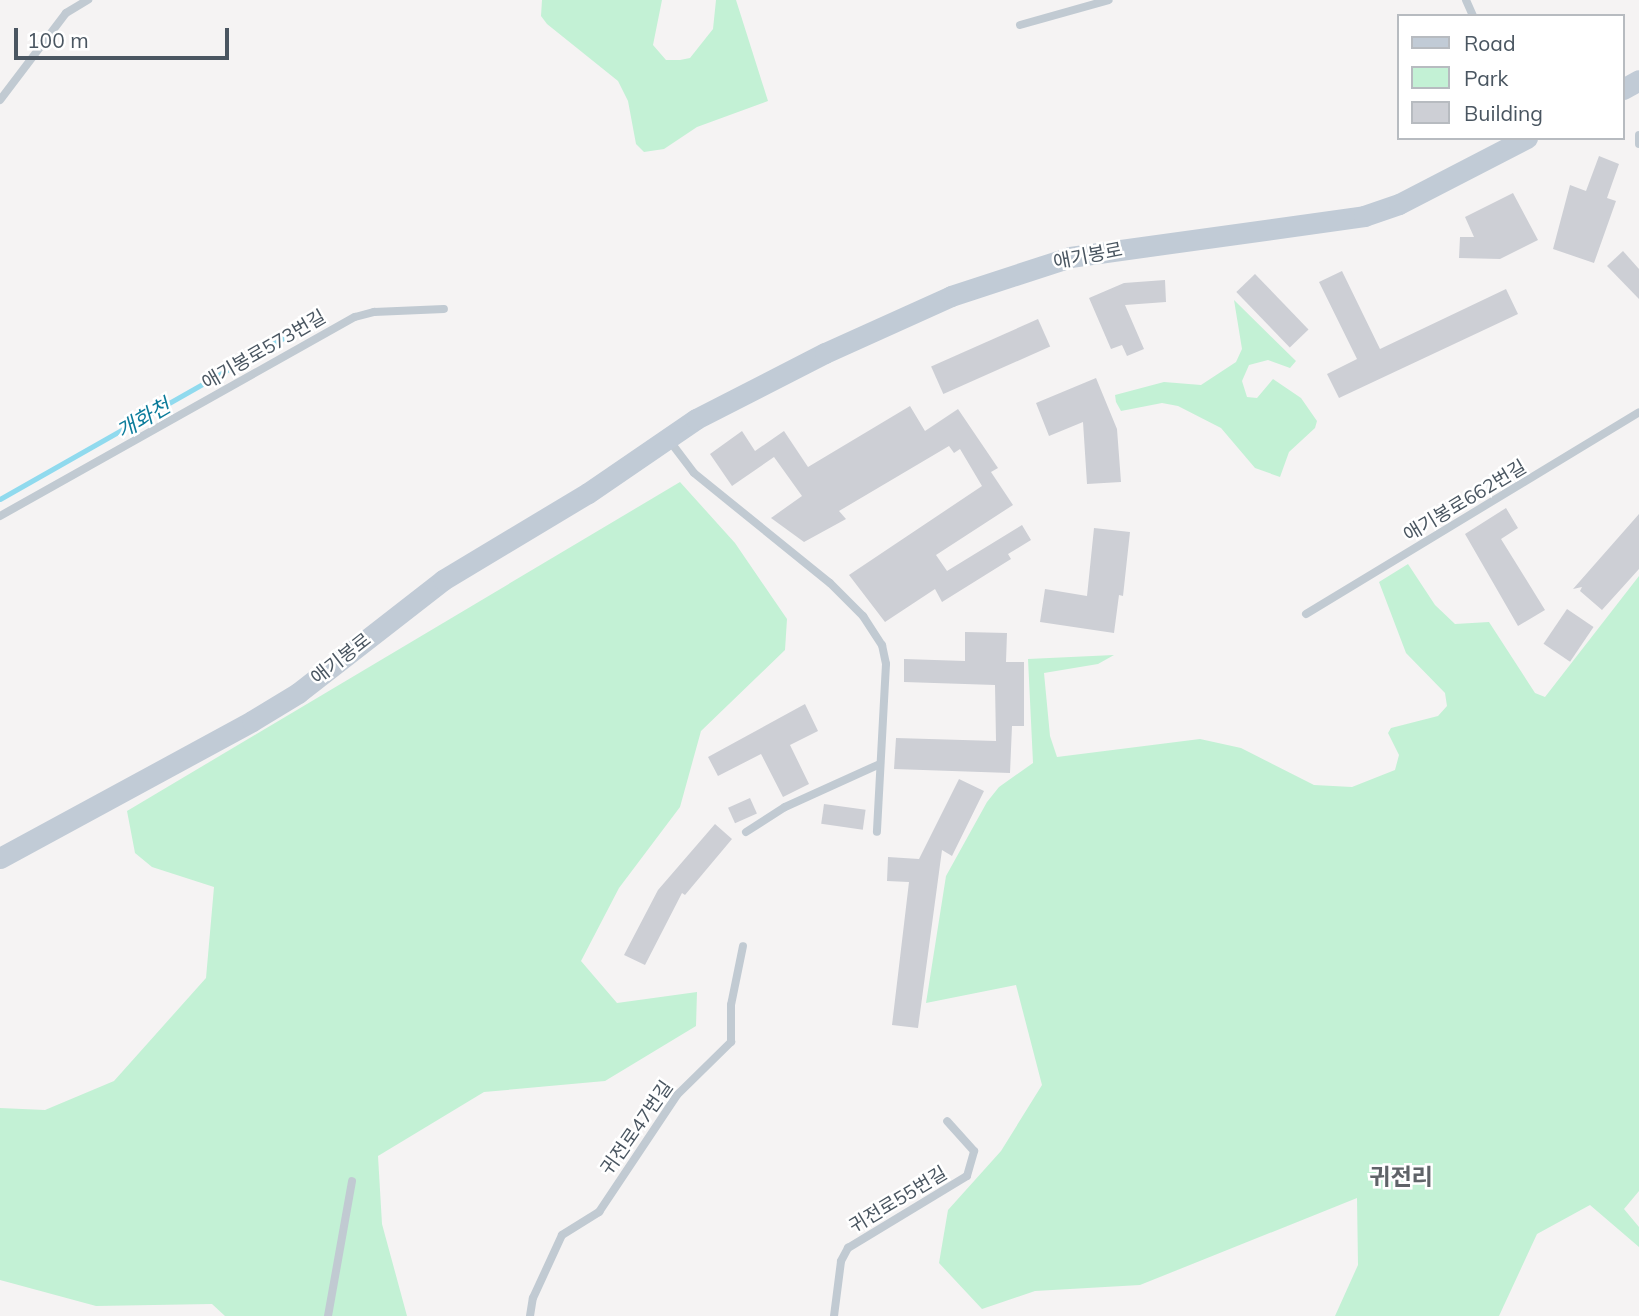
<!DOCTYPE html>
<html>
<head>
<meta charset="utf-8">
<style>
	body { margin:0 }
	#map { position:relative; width:1639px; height:1316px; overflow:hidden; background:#f5f3f3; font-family:Mulish,"Noto Sans KR",sans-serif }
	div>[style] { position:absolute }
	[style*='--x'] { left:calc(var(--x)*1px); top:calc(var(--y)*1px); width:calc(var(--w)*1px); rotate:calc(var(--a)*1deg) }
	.green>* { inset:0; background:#c3f1d5 }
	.stream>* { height:4.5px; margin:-2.25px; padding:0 2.25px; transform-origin:2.25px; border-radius:2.25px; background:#90daee }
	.building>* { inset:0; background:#cdcfd5; transform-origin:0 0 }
	.lane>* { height:8px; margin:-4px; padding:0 4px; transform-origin:4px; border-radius:4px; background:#c1cad2 }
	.secondary>* { height:21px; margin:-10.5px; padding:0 10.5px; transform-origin:10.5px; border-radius:10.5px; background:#c1cbd6 }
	span { translate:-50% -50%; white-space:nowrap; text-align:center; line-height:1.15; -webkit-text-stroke:5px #fff; paint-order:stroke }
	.street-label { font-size:19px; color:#4a5661 }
	.water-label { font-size:21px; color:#0c7c9b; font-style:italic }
	.quarter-label { font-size:23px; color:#5f6368; font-weight:700 }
	.legend { position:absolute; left:1397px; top:14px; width:228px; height:126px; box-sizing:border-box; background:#fff; border:2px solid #b7bbc0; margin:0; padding:9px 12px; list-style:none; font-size:21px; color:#4a5661 }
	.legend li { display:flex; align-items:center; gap:14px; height:35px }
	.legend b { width:35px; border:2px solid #b7bbc0 }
	.scale { position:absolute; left:14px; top:28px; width:215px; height:32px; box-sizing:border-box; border:4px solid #4a5661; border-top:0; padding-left:9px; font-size:21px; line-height:24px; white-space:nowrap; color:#4a5661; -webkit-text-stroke:5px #fff; paint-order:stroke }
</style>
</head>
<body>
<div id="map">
	<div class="green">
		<div style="clip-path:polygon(542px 0,662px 0,653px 45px,666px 60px,680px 60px,690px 58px,713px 29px,716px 0,736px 0,768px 101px,697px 127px,664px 149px,644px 152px,636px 144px,628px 101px,618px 81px,547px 24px,541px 16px)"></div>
		<div style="clip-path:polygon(1234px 300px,1296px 361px,1290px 368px,1268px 360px,1249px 365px,1242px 381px,1247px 397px,1257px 398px,1273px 379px,1301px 398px,1317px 421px,1315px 428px,1289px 452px,1280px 477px,1255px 468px,1221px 428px,1178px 406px,1162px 403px,1121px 411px,1116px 402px,1115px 395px,1164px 382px,1201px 385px,1236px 362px,1242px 349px)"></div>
		<div style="clip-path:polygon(680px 482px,735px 543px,787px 619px,785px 650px,701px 731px,680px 807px,619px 888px,581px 961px,617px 1003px,697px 992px,696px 1026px,605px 1081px,484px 1092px,378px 1156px,382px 1224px,407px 1316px,225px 1316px,212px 1304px,96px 1306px,0 1280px,0 1108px,45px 1110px,114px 1081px,206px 978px,214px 887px,152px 867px,135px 853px,127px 811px)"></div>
		<div style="clip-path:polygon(1408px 564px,1435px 605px,1455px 624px,1489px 622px,1535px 693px,1545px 697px,1639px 576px,1639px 1191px,1624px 1209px,1639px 1227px,1639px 1247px,1590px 1205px,1537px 1234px,1499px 1316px,1335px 1316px,1358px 1265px,1357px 1198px,1140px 1285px,1035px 1291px,982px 1309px,939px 1263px,948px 1210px,1001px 1151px,1042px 1085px,1016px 985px,926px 1003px,946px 876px,987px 802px,999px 787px,1033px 763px,1028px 659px,1114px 655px,1098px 664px,1044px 673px,1050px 736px,1057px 757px,1200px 739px,1241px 748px,1314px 785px,1352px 787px,1395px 770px,1399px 755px,1388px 733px,1391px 728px,1438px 716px,1447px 706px,1445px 693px,1406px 653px,1379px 582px)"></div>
	</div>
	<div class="stream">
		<div style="--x:0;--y:499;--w:328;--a:-29.6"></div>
	</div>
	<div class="building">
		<div style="clip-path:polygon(1599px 156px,1619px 164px,1607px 198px,1616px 201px,1594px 263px,1553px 249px,1570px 185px,1586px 191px)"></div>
		<div style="clip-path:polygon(1513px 193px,1538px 240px,1500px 259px,1459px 258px,1460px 237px,1474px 237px,1465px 217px)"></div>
		<div style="clip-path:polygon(1623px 251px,1639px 269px,1639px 299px,1607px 266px)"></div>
		<div style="clip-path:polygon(1342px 271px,1380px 349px,1506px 289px,1518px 314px,1339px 398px,1327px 374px,1357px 359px,1319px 282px)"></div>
		<div style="left:1255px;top:274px;width:77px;height:26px;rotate:46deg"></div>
		<div style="clip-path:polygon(1165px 280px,1166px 302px,1125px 305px,1144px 349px,1127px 356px,1122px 345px,1111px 349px,1089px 298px,1124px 283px)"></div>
		<div style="left:1038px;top:319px;width:30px;height:117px;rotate:66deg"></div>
		<div style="clip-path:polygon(1096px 378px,1117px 429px,1121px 482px,1087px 484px,1083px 422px,1049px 436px,1036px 403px)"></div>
		<div style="clip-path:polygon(910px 406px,925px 431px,958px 409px,998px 468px,991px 472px,1013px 505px,936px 555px,947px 571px,1022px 525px,1031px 540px,1008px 554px,1011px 559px,942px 602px,935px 589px,885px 622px,849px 575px,982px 486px,960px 449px,954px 453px,949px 446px,839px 511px,846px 519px,804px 542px,771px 518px,802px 496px,774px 457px,732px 486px,710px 454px,742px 431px,755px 451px,784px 431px,808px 467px)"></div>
		<div style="clip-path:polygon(1506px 508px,1518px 528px,1501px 539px,1545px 610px,1518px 626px,1465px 534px)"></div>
		<div style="clip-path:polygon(1639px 514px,1639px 569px,1602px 610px,1580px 591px,1582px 587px,1573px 589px)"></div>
		<div style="clip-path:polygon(1094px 528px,1130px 532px,1123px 596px,1119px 595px,1114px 633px,1040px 622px,1045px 589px,1087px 596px)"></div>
		<div style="left:1567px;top:609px;width:32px;height:42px;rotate:34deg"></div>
		<div style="clip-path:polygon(965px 632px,1007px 633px,1006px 662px,1024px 662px,1024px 726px,1012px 726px,1010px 773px,894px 769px,896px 738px,996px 741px,995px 685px,904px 682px,904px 659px,965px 661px)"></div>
		<div style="clip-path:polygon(805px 704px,818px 731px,790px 745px,809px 784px,783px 797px,761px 754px,718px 776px,708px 757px)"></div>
		<div style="clip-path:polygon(959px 779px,984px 791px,952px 856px,942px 850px,918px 1028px,892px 1025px,909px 882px,887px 881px,888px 857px,919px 859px)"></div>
		<div style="left:750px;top:798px;width:17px;height:24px;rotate:66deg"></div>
		<div style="left:824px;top:804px;width:42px;height:20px;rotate:8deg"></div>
		<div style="clip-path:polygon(715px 824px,732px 839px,685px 895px,682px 893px,645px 965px,624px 955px,658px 890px)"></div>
	</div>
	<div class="lane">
		<div style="--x:1466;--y:0;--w:17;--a:66"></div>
		<div style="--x:1020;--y:25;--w:92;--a:-15.7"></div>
		<div style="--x:0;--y:100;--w:109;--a:-52.8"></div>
		<div style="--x:66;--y:13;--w:26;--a:-31"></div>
		<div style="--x:1639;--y:135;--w:9;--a:90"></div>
		<div style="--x:669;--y:440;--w:41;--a:52.9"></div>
		<div style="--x:694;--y:473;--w:175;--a:39"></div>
		<div style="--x:830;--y:583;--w:47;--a:45"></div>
		<div style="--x:863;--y:616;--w:35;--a:57"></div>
		<div style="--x:882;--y:645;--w:19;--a:78"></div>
		<div style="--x:886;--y:664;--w:168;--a:93.1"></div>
		<div style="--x:0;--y:516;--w:407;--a:-29.3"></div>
		<div style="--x:355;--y:317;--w:20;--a:-15"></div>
		<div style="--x:374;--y:312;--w:70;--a:-2.5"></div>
		<div style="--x:1306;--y:614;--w:389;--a:-31.2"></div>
		<div style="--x:746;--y:832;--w:46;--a:-32.7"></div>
		<div style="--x:785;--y:807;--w:104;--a:-24.4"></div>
		<div style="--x:328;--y:1316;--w:137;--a:-79.9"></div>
		<div style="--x:530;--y:1316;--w:18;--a:-81"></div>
		<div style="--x:533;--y:1298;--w:69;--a:-65.3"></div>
		<div style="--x:562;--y:1235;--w:44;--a:-31.9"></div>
		<div style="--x:599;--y:1212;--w:141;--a:-56.3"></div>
		<div style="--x:677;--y:1095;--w:76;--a:-44.5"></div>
		<div style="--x:731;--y:1042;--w:37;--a:-90"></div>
		<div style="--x:731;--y:1005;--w:60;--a:-78.5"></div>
		<div style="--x:834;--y:1316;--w:55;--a:-82.7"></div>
		<div style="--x:841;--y:1261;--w:15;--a:-62"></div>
		<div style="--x:848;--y:1248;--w:139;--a:-31.2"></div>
		<div style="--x:967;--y:1176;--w:26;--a:-74"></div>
		<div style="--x:974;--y:1151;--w:40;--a:-132"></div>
	</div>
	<div class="secondary">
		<div style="--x:1623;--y:89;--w:18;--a:-29"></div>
		<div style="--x:0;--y:858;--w:287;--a:-28.5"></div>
		<div style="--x:252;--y:721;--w:54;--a:-31.3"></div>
		<div style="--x:298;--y:693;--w:184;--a:-37.9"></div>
		<div style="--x:443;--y:580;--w:169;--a:-31"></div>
		<div style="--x:588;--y:493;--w:131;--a:-34.4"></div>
		<div style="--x:696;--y:419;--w:145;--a:-27.1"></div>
		<div style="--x:825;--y:353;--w:138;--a:-24.3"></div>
		<div style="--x:951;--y:296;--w:125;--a:-18.1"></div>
		<div style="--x:1070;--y:257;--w:297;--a:-7.9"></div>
		<div style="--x:1364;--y:216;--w:37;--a:-19"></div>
		<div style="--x:1399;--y:204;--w:144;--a:-27.3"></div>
	</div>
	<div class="street-label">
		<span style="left:1088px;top:256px;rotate:-11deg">애기봉로</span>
		<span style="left:264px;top:350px;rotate:-30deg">애기봉로573번길</span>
		<span style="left:1465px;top:501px;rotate:-31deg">애기봉로662번길</span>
		<span style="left:341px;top:659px;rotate:-38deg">애기봉로</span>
		<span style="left:637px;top:1128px;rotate:-55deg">귀전로47번길</span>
		<span style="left:898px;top:1200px;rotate:-31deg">귀전로55번길</span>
	</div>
	<div class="water-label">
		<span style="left:143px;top:418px;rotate:-30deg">개화천</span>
	</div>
	<div class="quarter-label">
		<span style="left:1401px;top:1177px">귀전리</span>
	</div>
	<ul class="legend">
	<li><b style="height:9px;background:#c1cbd6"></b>Road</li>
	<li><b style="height:19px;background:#c3f1d5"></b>Park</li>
	<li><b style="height:19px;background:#cdcfd5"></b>Building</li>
	</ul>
	<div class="scale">100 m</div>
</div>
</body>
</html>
